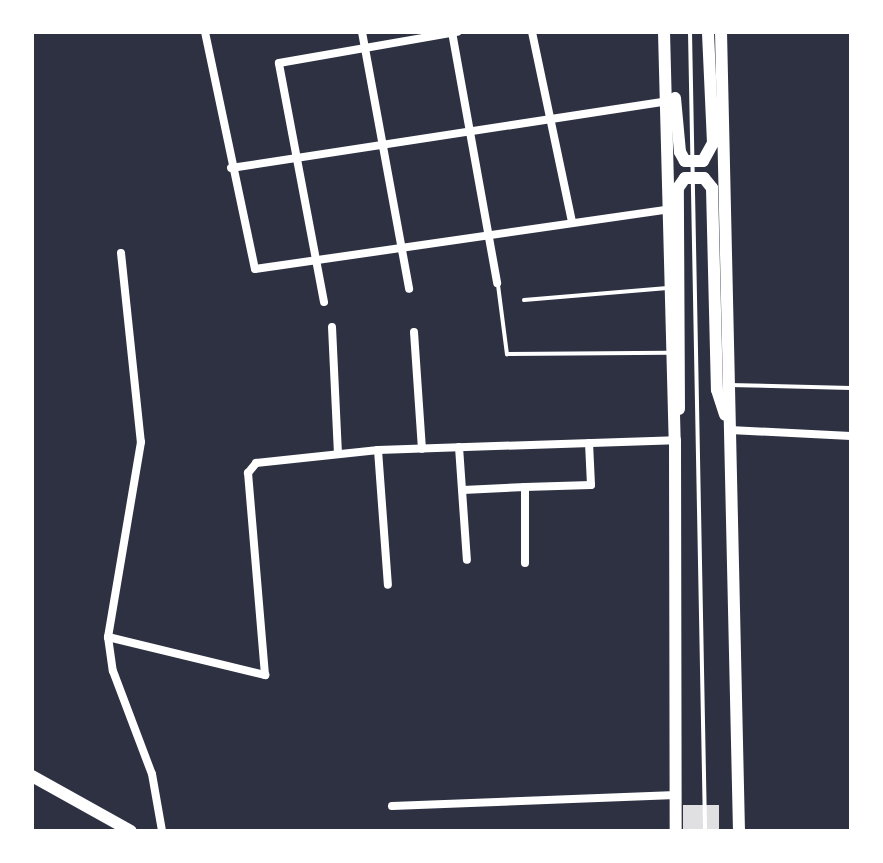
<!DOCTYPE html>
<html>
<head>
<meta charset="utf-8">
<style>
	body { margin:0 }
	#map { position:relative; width:883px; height:863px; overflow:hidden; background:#2d3142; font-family:Manrope,sans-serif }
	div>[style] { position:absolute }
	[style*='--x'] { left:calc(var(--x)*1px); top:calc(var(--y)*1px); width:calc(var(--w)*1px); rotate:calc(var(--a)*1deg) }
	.building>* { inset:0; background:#e0e0e3; transform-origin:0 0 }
	.service>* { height:4px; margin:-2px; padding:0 2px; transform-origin:2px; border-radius:2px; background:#fff }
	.minor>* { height:8px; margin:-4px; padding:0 4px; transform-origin:4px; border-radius:4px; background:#fff }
	.secondary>* { height:12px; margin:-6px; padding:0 6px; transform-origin:6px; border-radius:6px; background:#fff }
	.primary>* { height:12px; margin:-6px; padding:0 6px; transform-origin:6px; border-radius:6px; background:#fff }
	span { translate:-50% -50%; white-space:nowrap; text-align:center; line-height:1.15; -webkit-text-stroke:7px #fff; paint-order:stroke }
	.frame { position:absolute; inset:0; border:34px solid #fff; pointer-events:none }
</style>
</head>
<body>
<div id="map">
	<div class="building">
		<div style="left:683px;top:805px;width:36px;height:26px"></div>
	</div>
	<div class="service">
		<div style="--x:690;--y:32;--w:799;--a:88.92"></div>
		<div style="--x:498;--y:285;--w:70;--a:82.6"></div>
		<div style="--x:507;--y:354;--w:162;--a:-0.4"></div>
		<div style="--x:524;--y:300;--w:144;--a:-4.8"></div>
		<div style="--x:729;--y:385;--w:122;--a:1.4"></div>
	</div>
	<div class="minor">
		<div style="--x:205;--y:32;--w:242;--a:78.1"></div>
		<div style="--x:255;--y:269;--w:418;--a:-8.2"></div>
		<div style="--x:362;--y:32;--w:261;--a:79.6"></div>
		<div style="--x:452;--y:32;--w:255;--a:79.8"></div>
		<div style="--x:532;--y:32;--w:193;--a:78.1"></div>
		<div style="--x:231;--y:168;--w:441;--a:-8.7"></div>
		<div style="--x:121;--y:253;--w:190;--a:84"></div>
		<div style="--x:141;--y:442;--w:198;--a:99.6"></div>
		<div style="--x:108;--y:637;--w:34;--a:82"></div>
		<div style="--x:113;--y:671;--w:110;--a:69.3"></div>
		<div style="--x:152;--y:774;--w:58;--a:80"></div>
		<div style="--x:324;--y:302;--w:243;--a:-100.7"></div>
		<div style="--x:279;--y:63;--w:181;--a:-9.9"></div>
		<div style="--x:332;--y:327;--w:127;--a:87.3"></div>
		<div style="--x:414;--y:332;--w:117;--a:86.1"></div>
		<div style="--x:730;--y:430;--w:121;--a:2.8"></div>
		<div style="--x:459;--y:447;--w:113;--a:86"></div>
		<div style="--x:378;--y:450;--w:135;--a:85.8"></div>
		<div style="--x:463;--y:490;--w:62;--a:-2.8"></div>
		<div style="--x:525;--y:563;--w:76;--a:-90"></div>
		<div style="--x:525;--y:487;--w:66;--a:-1.7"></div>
		<div style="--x:591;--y:485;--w:42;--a:-92.7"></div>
		<div style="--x:108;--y:637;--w:162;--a:13.6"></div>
		<div style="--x:265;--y:675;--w:203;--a:-94.8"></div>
		<div style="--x:248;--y:473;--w:13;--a:-51"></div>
		<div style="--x:256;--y:463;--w:123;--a:-6.1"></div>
		<div style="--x:378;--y:450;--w:297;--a:-1.9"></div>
		<div style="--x:392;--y:806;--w:284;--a:-2.2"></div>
	</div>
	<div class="secondary">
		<div style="--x:32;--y:776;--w:113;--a:29.1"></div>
	</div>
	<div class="primary">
		<div style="--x:664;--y:32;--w:408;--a:88.5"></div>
		<div style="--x:675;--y:440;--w:391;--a:89.9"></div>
		<div style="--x:721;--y:32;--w:799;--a:88.71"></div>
		<div style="--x:675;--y:98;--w:54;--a:84.7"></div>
		<div style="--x:680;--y:152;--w:10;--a:61"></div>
		<div style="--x:685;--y:161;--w:18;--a:0"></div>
		<div style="--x:703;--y:161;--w:21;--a:-61"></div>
		<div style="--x:713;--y:143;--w:111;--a:-92.6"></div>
		<div style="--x:679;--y:409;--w:221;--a:-90.3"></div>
		<div style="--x:678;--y:188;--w:12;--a:-55"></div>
		<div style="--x:685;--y:178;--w:19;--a:0"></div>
		<div style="--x:704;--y:178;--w:13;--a:51"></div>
		<div style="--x:712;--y:188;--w:202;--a:88.6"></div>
		<div style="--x:717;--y:390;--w:26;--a:72"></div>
	</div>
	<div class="frame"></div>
</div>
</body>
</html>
